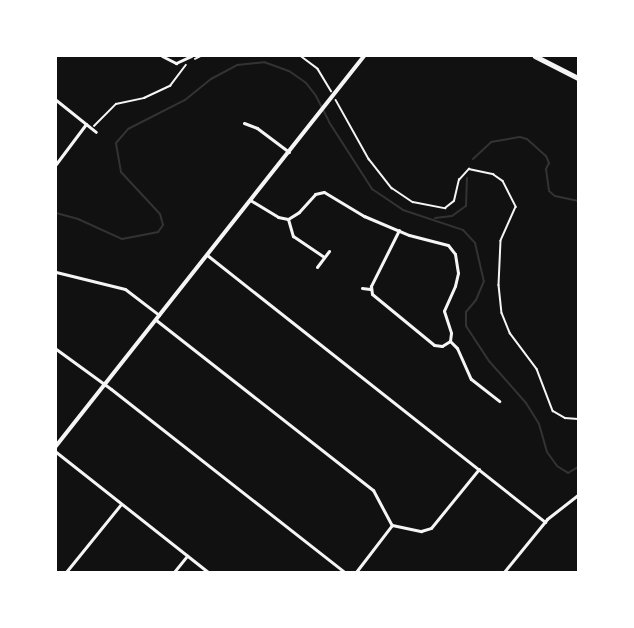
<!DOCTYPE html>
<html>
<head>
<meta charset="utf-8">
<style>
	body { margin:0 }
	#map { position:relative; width:634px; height:628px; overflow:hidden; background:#111; font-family:"Fira Sans Condensed",sans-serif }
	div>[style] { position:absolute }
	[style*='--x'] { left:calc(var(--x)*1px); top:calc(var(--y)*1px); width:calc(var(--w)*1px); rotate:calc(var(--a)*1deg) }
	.stream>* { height:2px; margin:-1px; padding:0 1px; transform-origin:1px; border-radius:1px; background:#333 }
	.path>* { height:1.5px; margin:-0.75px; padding:0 0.75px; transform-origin:0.75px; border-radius:0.75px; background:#f5f5f5 }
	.minor>* { height:3px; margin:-1.5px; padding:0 1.5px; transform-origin:1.5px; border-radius:1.5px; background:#f5f5f5 }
	.secondary>* { height:4px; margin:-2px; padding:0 2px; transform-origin:2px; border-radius:2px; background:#f5f5f5 }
	.primary>* { height:4.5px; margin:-2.25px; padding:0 2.25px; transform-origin:2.25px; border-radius:2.25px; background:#f5f5f5 }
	span { translate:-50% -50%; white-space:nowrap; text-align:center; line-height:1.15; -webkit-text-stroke:4.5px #fff; paint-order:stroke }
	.frame { position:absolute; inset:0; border:57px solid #fff; pointer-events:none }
</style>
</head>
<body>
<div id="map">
	<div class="stream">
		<div style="--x:473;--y:159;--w:25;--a:-43"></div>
		<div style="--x:491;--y:142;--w:29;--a:-10"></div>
		<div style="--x:520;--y:137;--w:7;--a:16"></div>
		<div style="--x:527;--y:139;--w:25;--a:42"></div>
		<div style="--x:546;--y:156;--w:8;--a:67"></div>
		<div style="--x:549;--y:163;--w:7;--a:117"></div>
		<div style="--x:546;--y:169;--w:22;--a:82"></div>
		<div style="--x:549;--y:191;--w:8;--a:40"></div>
		<div style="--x:555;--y:196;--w:24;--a:12"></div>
		<div style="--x:56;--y:213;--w:23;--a:15"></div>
		<div style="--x:78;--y:219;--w:48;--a:24.4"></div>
		<div style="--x:122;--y:239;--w:37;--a:-11"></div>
		<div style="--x:158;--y:232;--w:9;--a:-54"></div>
		<div style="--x:163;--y:225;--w:11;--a:-105"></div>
		<div style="--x:160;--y:214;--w:57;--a:-132.9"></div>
		<div style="--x:121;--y:172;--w:29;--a:-100"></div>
		<div style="--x:116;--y:143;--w:18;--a:-49"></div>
		<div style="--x:128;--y:129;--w:64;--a:-27"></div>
		<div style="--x:185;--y:100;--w:33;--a:-39"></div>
		<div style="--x:211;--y:79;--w:30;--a:-28"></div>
		<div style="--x:237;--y:65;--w:27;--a:-6"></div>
		<div style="--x:264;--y:62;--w:27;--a:20"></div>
		<div style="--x:289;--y:71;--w:21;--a:35"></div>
		<div style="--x:306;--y:83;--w:16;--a:52"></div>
		<div style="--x:316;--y:96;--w:29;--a:63"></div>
		<div style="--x:329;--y:122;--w:80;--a:57.3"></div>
		<div style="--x:372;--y:189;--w:37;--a:34"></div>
		<div style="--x:403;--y:210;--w:63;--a:18.4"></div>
		<div style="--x:463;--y:230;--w:18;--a:47"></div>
		<div style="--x:475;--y:243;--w:39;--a:77"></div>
		<div style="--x:484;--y:281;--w:21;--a:113"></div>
		<div style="--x:476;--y:300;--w:16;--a:130"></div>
		<div style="--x:466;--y:312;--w:14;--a:90"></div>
		<div style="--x:466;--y:326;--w:42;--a:56.7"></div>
		<div style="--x:489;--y:361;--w:56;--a:48.6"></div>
		<div style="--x:526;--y:403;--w:25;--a:58"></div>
		<div style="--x:539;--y:424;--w:29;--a:74"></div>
		<div style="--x:547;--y:452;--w:17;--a:54"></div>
		<div style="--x:557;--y:466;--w:13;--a:32"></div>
		<div style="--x:568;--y:473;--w:12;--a:-31"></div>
		<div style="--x:435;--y:218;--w:17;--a:-7"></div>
		<div style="--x:452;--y:216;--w:17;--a:-36"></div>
		<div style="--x:466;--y:206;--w:28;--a:-88"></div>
	</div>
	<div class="path">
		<div style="--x:301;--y:56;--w:21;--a:37"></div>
		<div style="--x:318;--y:69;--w:26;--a:59"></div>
		<div style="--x:195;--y:59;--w:7;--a:-27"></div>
		<div style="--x:336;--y:100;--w:68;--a:60.8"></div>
		<div style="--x:369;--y:159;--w:37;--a:52"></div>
		<div style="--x:392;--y:188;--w:25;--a:34"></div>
		<div style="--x:413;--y:202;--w:33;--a:11"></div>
		<div style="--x:445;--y:208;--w:11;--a:-38"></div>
		<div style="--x:454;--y:201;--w:22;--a:-77"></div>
		<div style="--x:459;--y:180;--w:15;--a:-48"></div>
		<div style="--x:469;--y:169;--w:25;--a:12"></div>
		<div style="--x:493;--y:174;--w:12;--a:35"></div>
		<div style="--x:503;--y:181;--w:29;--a:63"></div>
		<div style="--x:516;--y:207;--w:37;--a:114"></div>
		<div style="--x:501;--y:241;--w:44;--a:92.6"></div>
		<div style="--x:499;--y:285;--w:28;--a:84"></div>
		<div style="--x:502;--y:313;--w:22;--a:68"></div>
		<div style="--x:510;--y:333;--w:45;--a:53.1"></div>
		<div style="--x:537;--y:369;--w:45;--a:69.1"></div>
		<div style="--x:553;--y:411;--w:14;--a:30"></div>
		<div style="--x:565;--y:418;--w:13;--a:4"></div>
		<div style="--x:94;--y:126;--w:31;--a:-45"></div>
		<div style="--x:116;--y:104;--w:29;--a:-12"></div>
		<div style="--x:144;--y:98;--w:29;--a:-25"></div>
		<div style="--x:170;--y:86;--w:26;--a:-53"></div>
	</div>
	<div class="minor">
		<div style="--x:162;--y:56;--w:16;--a:27"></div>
		<div style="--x:176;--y:63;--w:17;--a:-25"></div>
		<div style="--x:56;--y:100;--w:51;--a:38.7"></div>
		<div style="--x:244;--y:123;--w:14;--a:21"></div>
		<div style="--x:257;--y:128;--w:40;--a:37"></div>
		<div style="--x:56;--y:164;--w:50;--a:-53.1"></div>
		<div style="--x:250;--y:200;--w:33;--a:31"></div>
		<div style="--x:278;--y:217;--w:10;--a:11"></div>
		<div style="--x:288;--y:219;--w:13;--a:-32"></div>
		<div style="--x:299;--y:212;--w:24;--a:-48"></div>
		<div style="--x:315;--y:194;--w:9;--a:-13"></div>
		<div style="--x:324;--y:192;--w:47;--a:31"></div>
		<div style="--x:364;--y:216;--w:49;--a:22.9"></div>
		<div style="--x:409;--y:235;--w:40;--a:14.4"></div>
		<div style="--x:448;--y:245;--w:11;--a:52"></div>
		<div style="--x:455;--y:254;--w:19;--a:81"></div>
		<div style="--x:458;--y:273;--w:13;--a:103"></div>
		<div style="--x:455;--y:286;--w:27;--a:114"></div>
		<div style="--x:444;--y:311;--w:23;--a:72"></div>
		<div style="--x:451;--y:333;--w:8;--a:97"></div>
		<div style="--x:288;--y:219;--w:18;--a:74"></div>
		<div style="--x:293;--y:236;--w:37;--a:34"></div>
		<div style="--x:399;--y:230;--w:63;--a:116.6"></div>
		<div style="--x:371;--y:286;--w:8;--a:83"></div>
		<div style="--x:372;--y:294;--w:80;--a:39.4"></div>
		<div style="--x:434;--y:345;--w:8;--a:7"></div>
		<div style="--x:442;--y:346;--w:9;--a:-32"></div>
		<div style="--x:207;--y:255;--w:431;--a:38.3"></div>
		<div style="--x:317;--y:267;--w:20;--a:-53"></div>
		<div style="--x:56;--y:272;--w:71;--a:13.8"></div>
		<div style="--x:125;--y:289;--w:43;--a:37.4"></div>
		<div style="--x:362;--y:288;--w:8;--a:7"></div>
		<div style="--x:156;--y:320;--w:276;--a:38.1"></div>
		<div style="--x:373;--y:490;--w:40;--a:62"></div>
		<div style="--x:450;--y:341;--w:10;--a:45"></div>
		<div style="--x:457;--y:348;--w:34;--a:66"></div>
		<div style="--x:471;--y:379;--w:36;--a:38"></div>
		<div style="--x:56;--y:349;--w:68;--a:36"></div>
		<div style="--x:111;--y:389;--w:296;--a:38.1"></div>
		<div style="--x:56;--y:452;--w:194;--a:38.3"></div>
		<div style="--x:66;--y:572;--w:87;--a:-51"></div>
		<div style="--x:174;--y:572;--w:21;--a:-51"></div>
		<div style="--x:356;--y:572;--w:59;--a:-52.5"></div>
		<div style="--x:392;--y:525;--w:30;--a:12"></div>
		<div style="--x:421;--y:531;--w:10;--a:-17"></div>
		<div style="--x:431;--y:528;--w:76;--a:-50.9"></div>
		<div style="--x:504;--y:572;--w:68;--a:-50.9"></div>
		<div style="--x:547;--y:519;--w:39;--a:-38"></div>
	</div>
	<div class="secondary">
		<div style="--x:56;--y:446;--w:497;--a:-51.7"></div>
	</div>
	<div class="primary">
		<div style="--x:535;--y:56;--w:48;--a:27.1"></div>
	</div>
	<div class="frame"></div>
</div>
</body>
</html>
